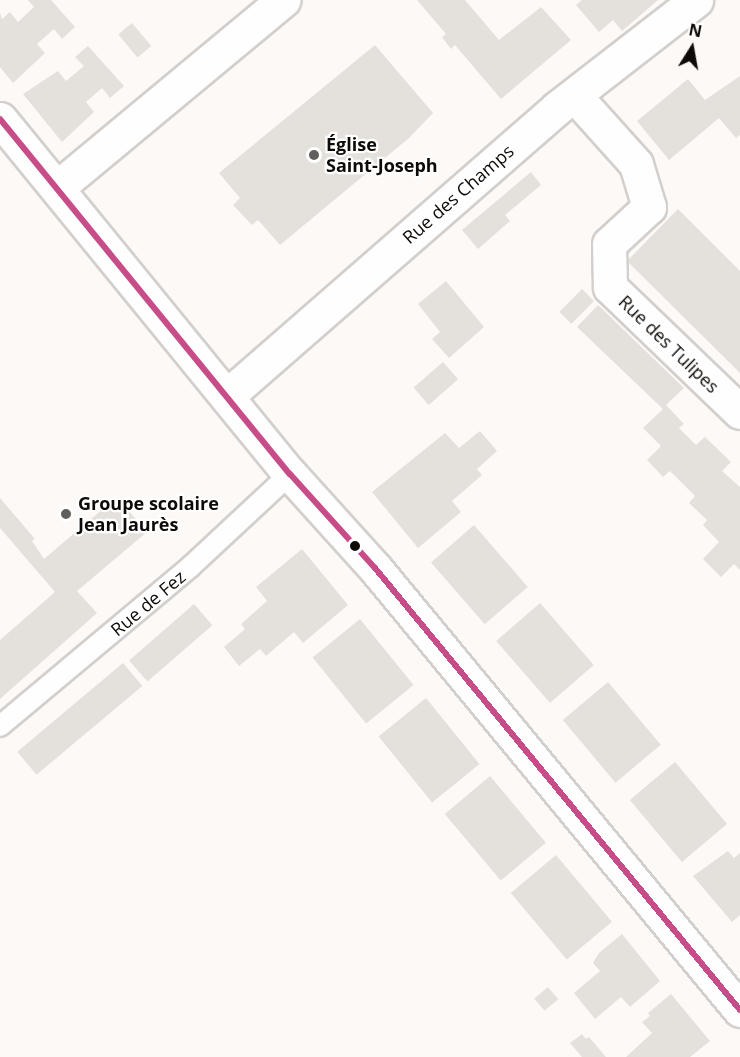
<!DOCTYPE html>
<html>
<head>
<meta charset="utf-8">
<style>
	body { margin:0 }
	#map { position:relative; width:740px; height:1057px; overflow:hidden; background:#fcf9f6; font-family:"Open Sans",sans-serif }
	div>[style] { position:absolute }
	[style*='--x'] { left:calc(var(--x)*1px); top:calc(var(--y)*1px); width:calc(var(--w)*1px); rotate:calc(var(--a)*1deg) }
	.building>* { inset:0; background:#e4e1dd; transform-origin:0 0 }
	.roads { filter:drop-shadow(2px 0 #d3cfcc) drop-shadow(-2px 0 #d3cfcc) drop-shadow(0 2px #d3cfcc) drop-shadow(0 -2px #d3cfcc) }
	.lane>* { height:20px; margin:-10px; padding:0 10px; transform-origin:10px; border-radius:10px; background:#fffefe }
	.street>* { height:33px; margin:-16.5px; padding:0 16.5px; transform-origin:16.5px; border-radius:16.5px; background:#fffefe }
	.secondary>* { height:33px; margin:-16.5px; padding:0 16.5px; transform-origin:16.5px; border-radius:16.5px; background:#fffefe }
	.bus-1>* { height:6px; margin:-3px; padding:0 3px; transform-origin:3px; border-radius:3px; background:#c74d88 }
	.dots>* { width:16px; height:16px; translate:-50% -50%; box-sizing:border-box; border:3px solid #fff; border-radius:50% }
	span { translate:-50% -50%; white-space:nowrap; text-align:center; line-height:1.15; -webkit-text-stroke:4.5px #fff; paint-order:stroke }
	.poi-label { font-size:18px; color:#0e0a07; font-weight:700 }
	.left { translate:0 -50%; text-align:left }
	.street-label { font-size:18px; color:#0e0a07 }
	.north { position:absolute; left:662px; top:18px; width:60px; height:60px; -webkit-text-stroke:4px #fff; paint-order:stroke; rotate:11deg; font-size:16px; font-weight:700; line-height:24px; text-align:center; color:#0e0a07 }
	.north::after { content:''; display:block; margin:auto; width:21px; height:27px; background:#0e0a07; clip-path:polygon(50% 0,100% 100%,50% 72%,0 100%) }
</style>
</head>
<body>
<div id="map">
	<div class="building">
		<div style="clip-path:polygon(28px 0,51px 0,75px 27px,62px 39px,54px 29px,37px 44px,45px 53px,13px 83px,0 67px,0 13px,2px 19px,10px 12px,18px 22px,34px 7px)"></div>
		<div style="clip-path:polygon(417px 0,465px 0,499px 40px,541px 7px,571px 40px,501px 99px,455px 45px,451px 49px,442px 37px,446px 34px)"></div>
		<div style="clip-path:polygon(582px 0,658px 0,622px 31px,613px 20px,599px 32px,576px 5px)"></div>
		<div style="left:132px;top:23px;width:30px;height:18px;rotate:50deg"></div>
		<div style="clip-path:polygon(375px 45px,433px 113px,409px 138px,280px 245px,258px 220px,252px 225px,233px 205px,240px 198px,219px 173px)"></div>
		<div style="clip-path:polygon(88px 46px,124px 86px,110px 98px,102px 88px,86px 102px,94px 112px,62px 142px,23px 94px,58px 71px,66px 81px,84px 66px,75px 57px)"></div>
		<div style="clip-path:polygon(740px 76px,740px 135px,736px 138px,719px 118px,669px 160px,637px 121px,688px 79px,705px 100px)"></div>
		<div style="clip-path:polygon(531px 172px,541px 185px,505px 215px,510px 221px,478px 249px,462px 230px)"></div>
		<div style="clip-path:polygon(678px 209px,740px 271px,740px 373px,627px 261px)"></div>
		<div style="clip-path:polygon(446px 281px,484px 327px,449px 358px,432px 339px,440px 332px,418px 304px)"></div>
		<div style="left:582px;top:289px;width:17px;height:32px;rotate:45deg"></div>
		<div style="clip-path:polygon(598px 305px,684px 388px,666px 405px,684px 424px,679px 428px,696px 445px,705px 437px,731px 462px,722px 471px,740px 487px,740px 570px,734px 564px,721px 577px,703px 559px,719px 542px,703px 525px,707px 520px,689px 503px,695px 496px,670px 471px,663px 477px,647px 460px,661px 446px,643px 428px,663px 409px,577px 327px)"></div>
		<div style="left:443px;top:362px;width:23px;height:39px;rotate:49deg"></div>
		<div style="clip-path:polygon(480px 431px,497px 451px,477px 469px,482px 475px,452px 501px,461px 512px,418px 548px,372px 492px,445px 433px,459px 448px)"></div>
		<div style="clip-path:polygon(117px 497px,147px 532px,77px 591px,97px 613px,0 699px,0 640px,55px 592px,0 528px,0 498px,35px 539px,32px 541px,44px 559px)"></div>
		<div style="left:474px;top:525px;width:82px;height:57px;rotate:49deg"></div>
		<div style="clip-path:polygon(302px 549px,348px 605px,303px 643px,294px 632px,266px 656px,260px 649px,239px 666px,224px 647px,245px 629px,241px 624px,267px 601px,256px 587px)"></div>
		<div style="left:540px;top:603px;width:82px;height:58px;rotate:49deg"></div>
		<div style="left:194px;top:604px;width:28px;height:86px;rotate:49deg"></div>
		<div style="left:360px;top:619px;width:85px;height:61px;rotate:51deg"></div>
		<div style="left:123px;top:663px;width:30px;height:138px;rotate:50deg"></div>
		<div style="left:608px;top:682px;width:82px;height:59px;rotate:50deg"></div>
		<div style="left:426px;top:698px;width:85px;height:61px;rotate:51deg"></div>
		<div style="left:675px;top:762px;width:81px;height:59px;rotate:50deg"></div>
		<div style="left:490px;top:776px;width:87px;height:59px;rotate:50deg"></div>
		<div style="clip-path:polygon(728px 851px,734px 858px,740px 853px,740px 915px,732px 922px,693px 876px)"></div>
		<div style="left:556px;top:855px;width:87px;height:59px;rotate:50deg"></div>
		<div style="clip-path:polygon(622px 934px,660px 981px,630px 1007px,621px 997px,595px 1019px,574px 993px,600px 971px,593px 963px,599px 953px)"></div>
		<div style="left:548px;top:987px;width:16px;height:18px;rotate:50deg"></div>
		<div style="clip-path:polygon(671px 994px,710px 1041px,690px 1057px,626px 1057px,652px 1033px,642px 1022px,650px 1016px,648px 1013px)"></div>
		<div style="clip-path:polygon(582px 1034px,586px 1039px,589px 1037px,606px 1057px,582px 1057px,570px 1043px)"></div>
	</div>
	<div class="roads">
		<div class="lane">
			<div style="--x:0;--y:726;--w:248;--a:-39.9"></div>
			<div style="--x:190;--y:567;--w:137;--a:-42.9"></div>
		</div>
		<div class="street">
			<div style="--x:575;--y:96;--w:91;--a:48.1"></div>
			<div style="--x:636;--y:164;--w:45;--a:73.2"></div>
			<div style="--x:649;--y:207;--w:54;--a:137.2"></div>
			<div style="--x:609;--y:244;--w:43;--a:88.7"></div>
			<div style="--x:610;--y:287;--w:180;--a:43.9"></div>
			<div style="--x:58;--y:187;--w:293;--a:-39.7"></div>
			<div style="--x:227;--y:396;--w:438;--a:-41.1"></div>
			<div style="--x:557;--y:108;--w:176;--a:-37.8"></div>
		</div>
		<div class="secondary">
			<div style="--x:0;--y:119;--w:458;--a:50.8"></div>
			<div style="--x:290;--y:474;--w:127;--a:47.9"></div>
			<div style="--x:375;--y:568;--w:573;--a:50.45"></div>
		</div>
	</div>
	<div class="bus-1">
		<div style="--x:0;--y:119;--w:458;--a:50.8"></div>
		<div style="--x:290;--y:474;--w:127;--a:47.9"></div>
		<div style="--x:375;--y:568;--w:573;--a:50.45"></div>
	</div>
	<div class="dots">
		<div style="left:314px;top:155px;background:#615e5b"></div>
		<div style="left:66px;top:514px;background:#615e5b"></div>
		<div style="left:355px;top:546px;background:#0e0a07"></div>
	</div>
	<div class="poi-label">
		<span class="left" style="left:326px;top:155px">Église<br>Saint-Joseph</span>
		<span class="left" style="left:78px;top:514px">Groupe scolaire<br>Jean Jaurès</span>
	</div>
	<div class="street-label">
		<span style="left:458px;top:194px;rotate:-41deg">Rue des Champs</span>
		<span style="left:669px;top:344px;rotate:44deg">Rue des Tulipes</span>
		<span style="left:148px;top:603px;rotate:-40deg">Rue de Fez</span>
	</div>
	<div class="north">N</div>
</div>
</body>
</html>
